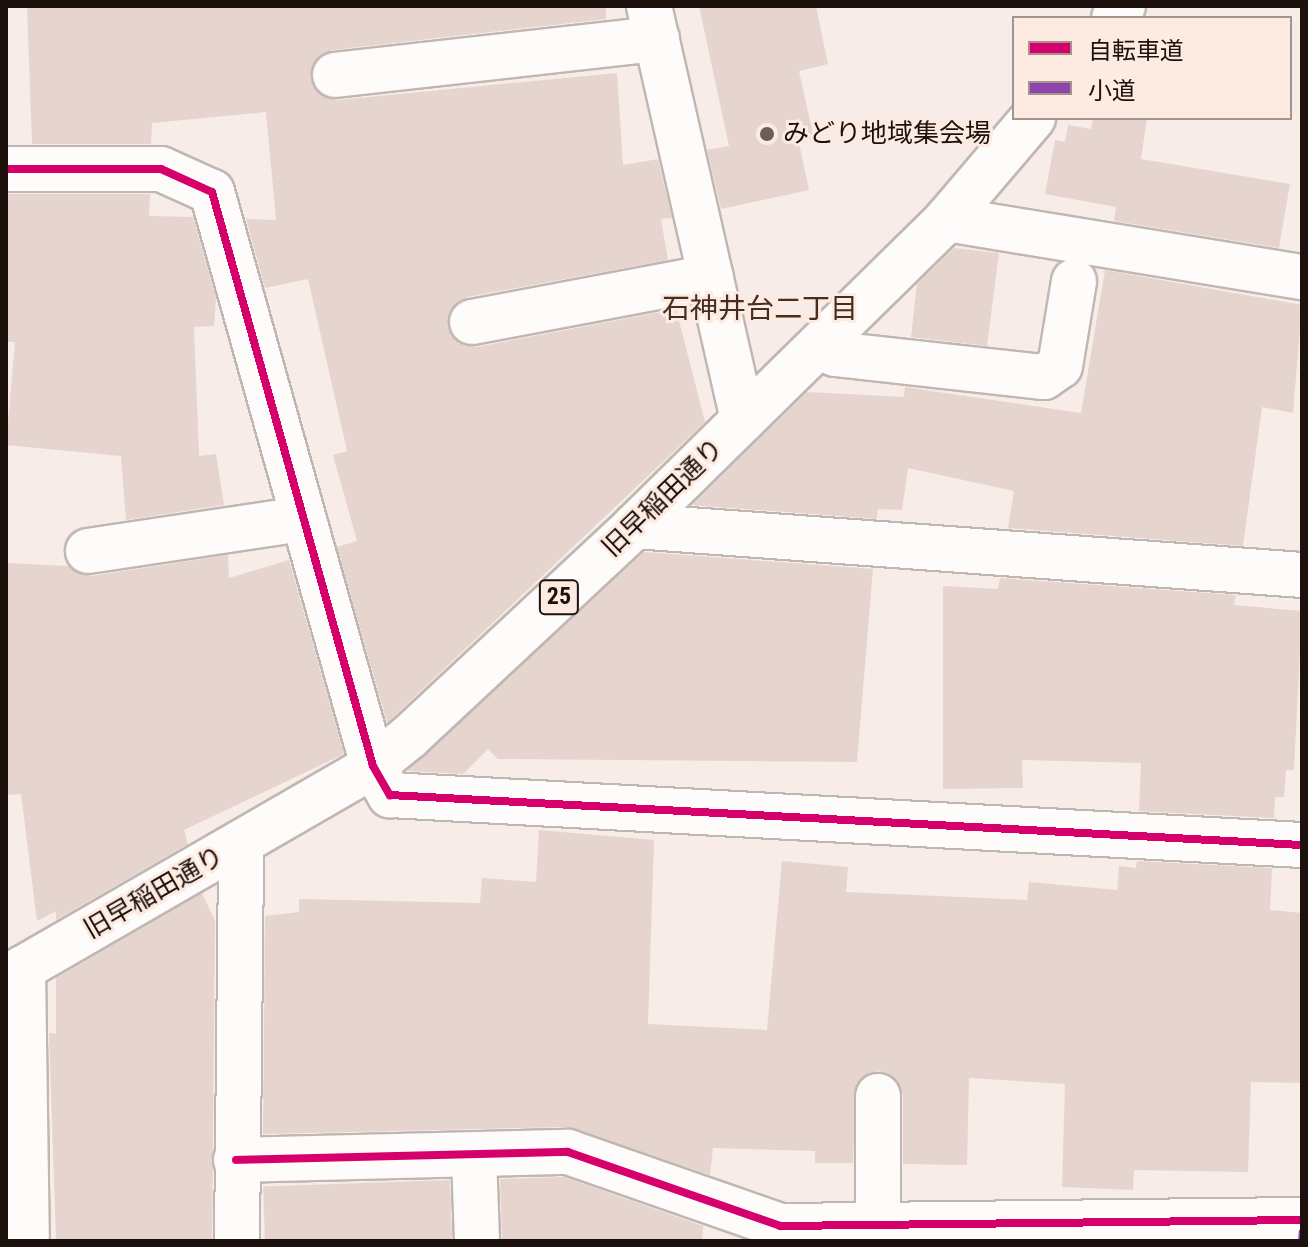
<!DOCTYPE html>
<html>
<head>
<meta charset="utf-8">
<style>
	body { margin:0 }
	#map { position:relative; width:1308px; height:1247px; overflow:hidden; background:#f7ece7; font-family:"Roboto Condensed","Noto Sans JP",sans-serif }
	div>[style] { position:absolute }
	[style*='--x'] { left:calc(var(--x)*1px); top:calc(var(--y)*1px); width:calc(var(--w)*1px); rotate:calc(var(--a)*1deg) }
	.building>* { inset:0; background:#e6d5ce; transform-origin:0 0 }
	.roads { filter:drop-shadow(2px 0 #c1b7b2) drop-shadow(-2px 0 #c1b7b2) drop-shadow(0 2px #c1b7b2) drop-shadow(0 -2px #c1b7b2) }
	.minor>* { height:44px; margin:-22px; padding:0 22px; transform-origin:22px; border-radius:22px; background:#fefcfb }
	.major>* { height:44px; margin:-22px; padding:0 22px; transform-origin:22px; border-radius:22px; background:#fefcfb }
	.quiet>* { height:6px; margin-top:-3px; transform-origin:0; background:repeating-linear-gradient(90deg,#8e44ad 0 12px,transparent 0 18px) }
	.cycleway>* { height:8px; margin:-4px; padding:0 4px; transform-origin:4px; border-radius:4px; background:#d6006c }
	.dots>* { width:22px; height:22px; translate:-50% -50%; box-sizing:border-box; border:4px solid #fdeae1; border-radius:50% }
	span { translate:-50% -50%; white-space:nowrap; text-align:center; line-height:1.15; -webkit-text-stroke:6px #fdeae1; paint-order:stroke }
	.shield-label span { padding:2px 6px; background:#fdeae1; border:2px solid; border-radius:6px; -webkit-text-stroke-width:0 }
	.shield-label { font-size:24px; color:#1c110c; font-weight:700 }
	.poi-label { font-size:26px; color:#1c110c }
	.left { translate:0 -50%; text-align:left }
	.street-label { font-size:26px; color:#1c110c }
	.neighbourhood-label { font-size:28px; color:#442d21 }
	.frame { position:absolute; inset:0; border:8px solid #1c110c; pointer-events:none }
	.legend { position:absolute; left:1012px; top:16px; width:280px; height:104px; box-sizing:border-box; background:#fdeae1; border:2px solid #a3938c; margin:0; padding:10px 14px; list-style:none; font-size:24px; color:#1c110c }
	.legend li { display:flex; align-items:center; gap:16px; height:40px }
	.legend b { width:40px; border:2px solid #a3938c }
</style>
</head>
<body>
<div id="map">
	<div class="building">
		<div style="clip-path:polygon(27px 6px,606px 6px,606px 19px,332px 50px,312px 66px,315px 90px,338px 100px,617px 73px,623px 165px,658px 159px,672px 218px,661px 219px,668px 260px,467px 297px,449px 313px,448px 327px,463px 345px,477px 347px,676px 309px,705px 422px,387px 723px,337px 547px,357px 541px,333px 455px,347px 451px,308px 279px,265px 288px,246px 219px,276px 220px,266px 112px,152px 123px,151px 144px,32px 144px)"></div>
		<div style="clip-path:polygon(699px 6px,816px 6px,828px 64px,799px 71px,814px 139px,799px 143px,809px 190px,721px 209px,707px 150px,729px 146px)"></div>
		<div style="clip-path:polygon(1093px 118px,1147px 118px,1141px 159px,1290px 184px,1279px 248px,1114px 221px,1116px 207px,1045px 194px,1055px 140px,1065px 142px,1068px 125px,1091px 129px)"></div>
		<div style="clip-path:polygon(6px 194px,150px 194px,149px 216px,193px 217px,216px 298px,214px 326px,194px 327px,199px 456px,216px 454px,224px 505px,126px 520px,121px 456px,6px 445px,15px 342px,6px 342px)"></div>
		<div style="clip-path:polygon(954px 248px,999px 253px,987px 346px,911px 337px,917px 284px)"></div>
		<div style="clip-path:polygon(1105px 270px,1302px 305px,1293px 413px,1262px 407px,1243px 546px,1008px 528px,1014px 491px,908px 468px,902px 510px,878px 509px,877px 519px,692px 505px,807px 392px,904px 397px,905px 387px,1081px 413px)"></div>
		<div style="clip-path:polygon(644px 552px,873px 569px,857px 762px,498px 759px,488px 749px,463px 774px,407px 771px)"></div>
		<div style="clip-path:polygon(228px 555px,229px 578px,289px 560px,344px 754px,184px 830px,188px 844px,56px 920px,56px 911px,37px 921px,21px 794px,6px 795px,6px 563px,68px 566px,92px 576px)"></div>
		<div style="clip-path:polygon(1000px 578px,1236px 595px,1234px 605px,1302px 611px,1294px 770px,1286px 770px,1284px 797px,1275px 797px,1274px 818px,1139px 811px,1141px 763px,1022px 760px,1023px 788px,943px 789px,943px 586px,998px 589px)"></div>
		<div style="clip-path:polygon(539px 830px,654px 840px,648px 1024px,767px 1030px,782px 861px,848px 867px,846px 892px,1027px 900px,1029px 882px,1117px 890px,1119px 866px,1136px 868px,1137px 861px,1272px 868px,1270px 910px,1302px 913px,1302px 1083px,1251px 1082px,1248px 1172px,1134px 1170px,1133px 1190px,1062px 1187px,1065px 1084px,969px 1078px,967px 1165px,903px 1164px,903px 1095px,891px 1075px,879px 1071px,856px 1084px,853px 1163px,815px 1163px,815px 1151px,713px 1148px,710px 1175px,567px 1127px,263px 1134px,265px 916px,299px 912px,299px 899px,480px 903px,482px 878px,536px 882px)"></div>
		<div style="clip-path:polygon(202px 893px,215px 921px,212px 1241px,56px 1241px,49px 1033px,56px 1034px,56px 978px)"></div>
		<div style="clip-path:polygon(564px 1177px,703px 1226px,702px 1241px,502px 1241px,500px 1179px)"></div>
		<div style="left:450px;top:1180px;width:61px;height:187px;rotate:88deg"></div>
	</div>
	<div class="roads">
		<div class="minor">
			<div style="--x:649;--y:6;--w:424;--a:77.2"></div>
			<div style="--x:335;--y:75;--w:324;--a:-6.4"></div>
			<div style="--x:6;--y:169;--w:155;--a:0"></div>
			<div style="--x:161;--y:169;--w:56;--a:24.3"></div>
			<div style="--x:212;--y:192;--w:596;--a:74.33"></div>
			<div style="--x:373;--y:766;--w:34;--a:60"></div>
			<div style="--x:390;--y:795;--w:913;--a:3.14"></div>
			<div style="--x:947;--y:219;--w:360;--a:9.3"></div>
			<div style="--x:472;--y:322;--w:243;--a:-10.7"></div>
			<div style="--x:820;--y:345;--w:17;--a:31"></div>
			<div style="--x:835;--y:354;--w:210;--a:6.3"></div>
			<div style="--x:1044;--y:377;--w:19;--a:-35"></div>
			<div style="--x:1060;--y:366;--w:86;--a:-80.6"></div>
			<div style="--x:635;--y:526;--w:669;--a:4.2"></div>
			<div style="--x:88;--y:551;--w:216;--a:-8.5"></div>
			<div style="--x:23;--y:968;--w:273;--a:89.2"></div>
			<div style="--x:878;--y:1096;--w:130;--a:90"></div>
			<div style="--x:474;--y:1155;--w:86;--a:88"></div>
			<div style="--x:236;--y:1160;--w:332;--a:-1.4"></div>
			<div style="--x:568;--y:1152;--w:225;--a:19.2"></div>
			<div style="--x:780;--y:1226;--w:522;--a:-0.66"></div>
			<div style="--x:237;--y:1241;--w:398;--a:-89.4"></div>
		</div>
		<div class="major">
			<div style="--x:1114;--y:18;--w:15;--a:-53"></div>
			<div style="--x:6;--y:978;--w:424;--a:-30"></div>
			<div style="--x:373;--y:766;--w:46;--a:-38.9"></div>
			<div style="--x:409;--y:737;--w:309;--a:-43"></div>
			<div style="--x:635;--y:526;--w:438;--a:-44.5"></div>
			<div style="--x:947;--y:219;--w:133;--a:-49.6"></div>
		</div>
	</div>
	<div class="quiet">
		<div style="--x:1301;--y:1241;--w:11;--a:-85"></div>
	</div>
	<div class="cycleway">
		<div style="--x:6;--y:169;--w:155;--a:0"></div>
		<div style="--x:161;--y:169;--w:56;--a:24.3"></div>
		<div style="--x:212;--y:192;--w:596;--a:74.33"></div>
		<div style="--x:373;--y:766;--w:34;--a:60"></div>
		<div style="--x:390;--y:795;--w:913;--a:3.14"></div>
		<div style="--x:236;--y:1160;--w:332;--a:-1.4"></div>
		<div style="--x:568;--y:1152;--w:225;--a:19.2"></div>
		<div style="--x:780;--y:1226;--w:522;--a:-0.66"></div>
	</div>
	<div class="dots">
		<div style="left:767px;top:134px;background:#695e59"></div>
	</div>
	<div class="shield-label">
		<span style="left:559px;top:597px">25</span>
	</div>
	<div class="poi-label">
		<span class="left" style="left:783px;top:134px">みどり地域集会場</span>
	</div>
	<div class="street-label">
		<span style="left:663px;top:498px;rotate:-44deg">旧早稲田通り</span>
		<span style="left:154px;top:893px;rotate:-30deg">旧早稲田通り</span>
	</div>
	<div class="neighbourhood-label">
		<span style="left:760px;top:309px">石神井台二丁目</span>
	</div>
	<div class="frame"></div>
	<ul class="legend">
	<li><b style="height:10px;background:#d6006c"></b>自転車道</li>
	<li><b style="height:10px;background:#8e44ad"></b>小道</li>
	</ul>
</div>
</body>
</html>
